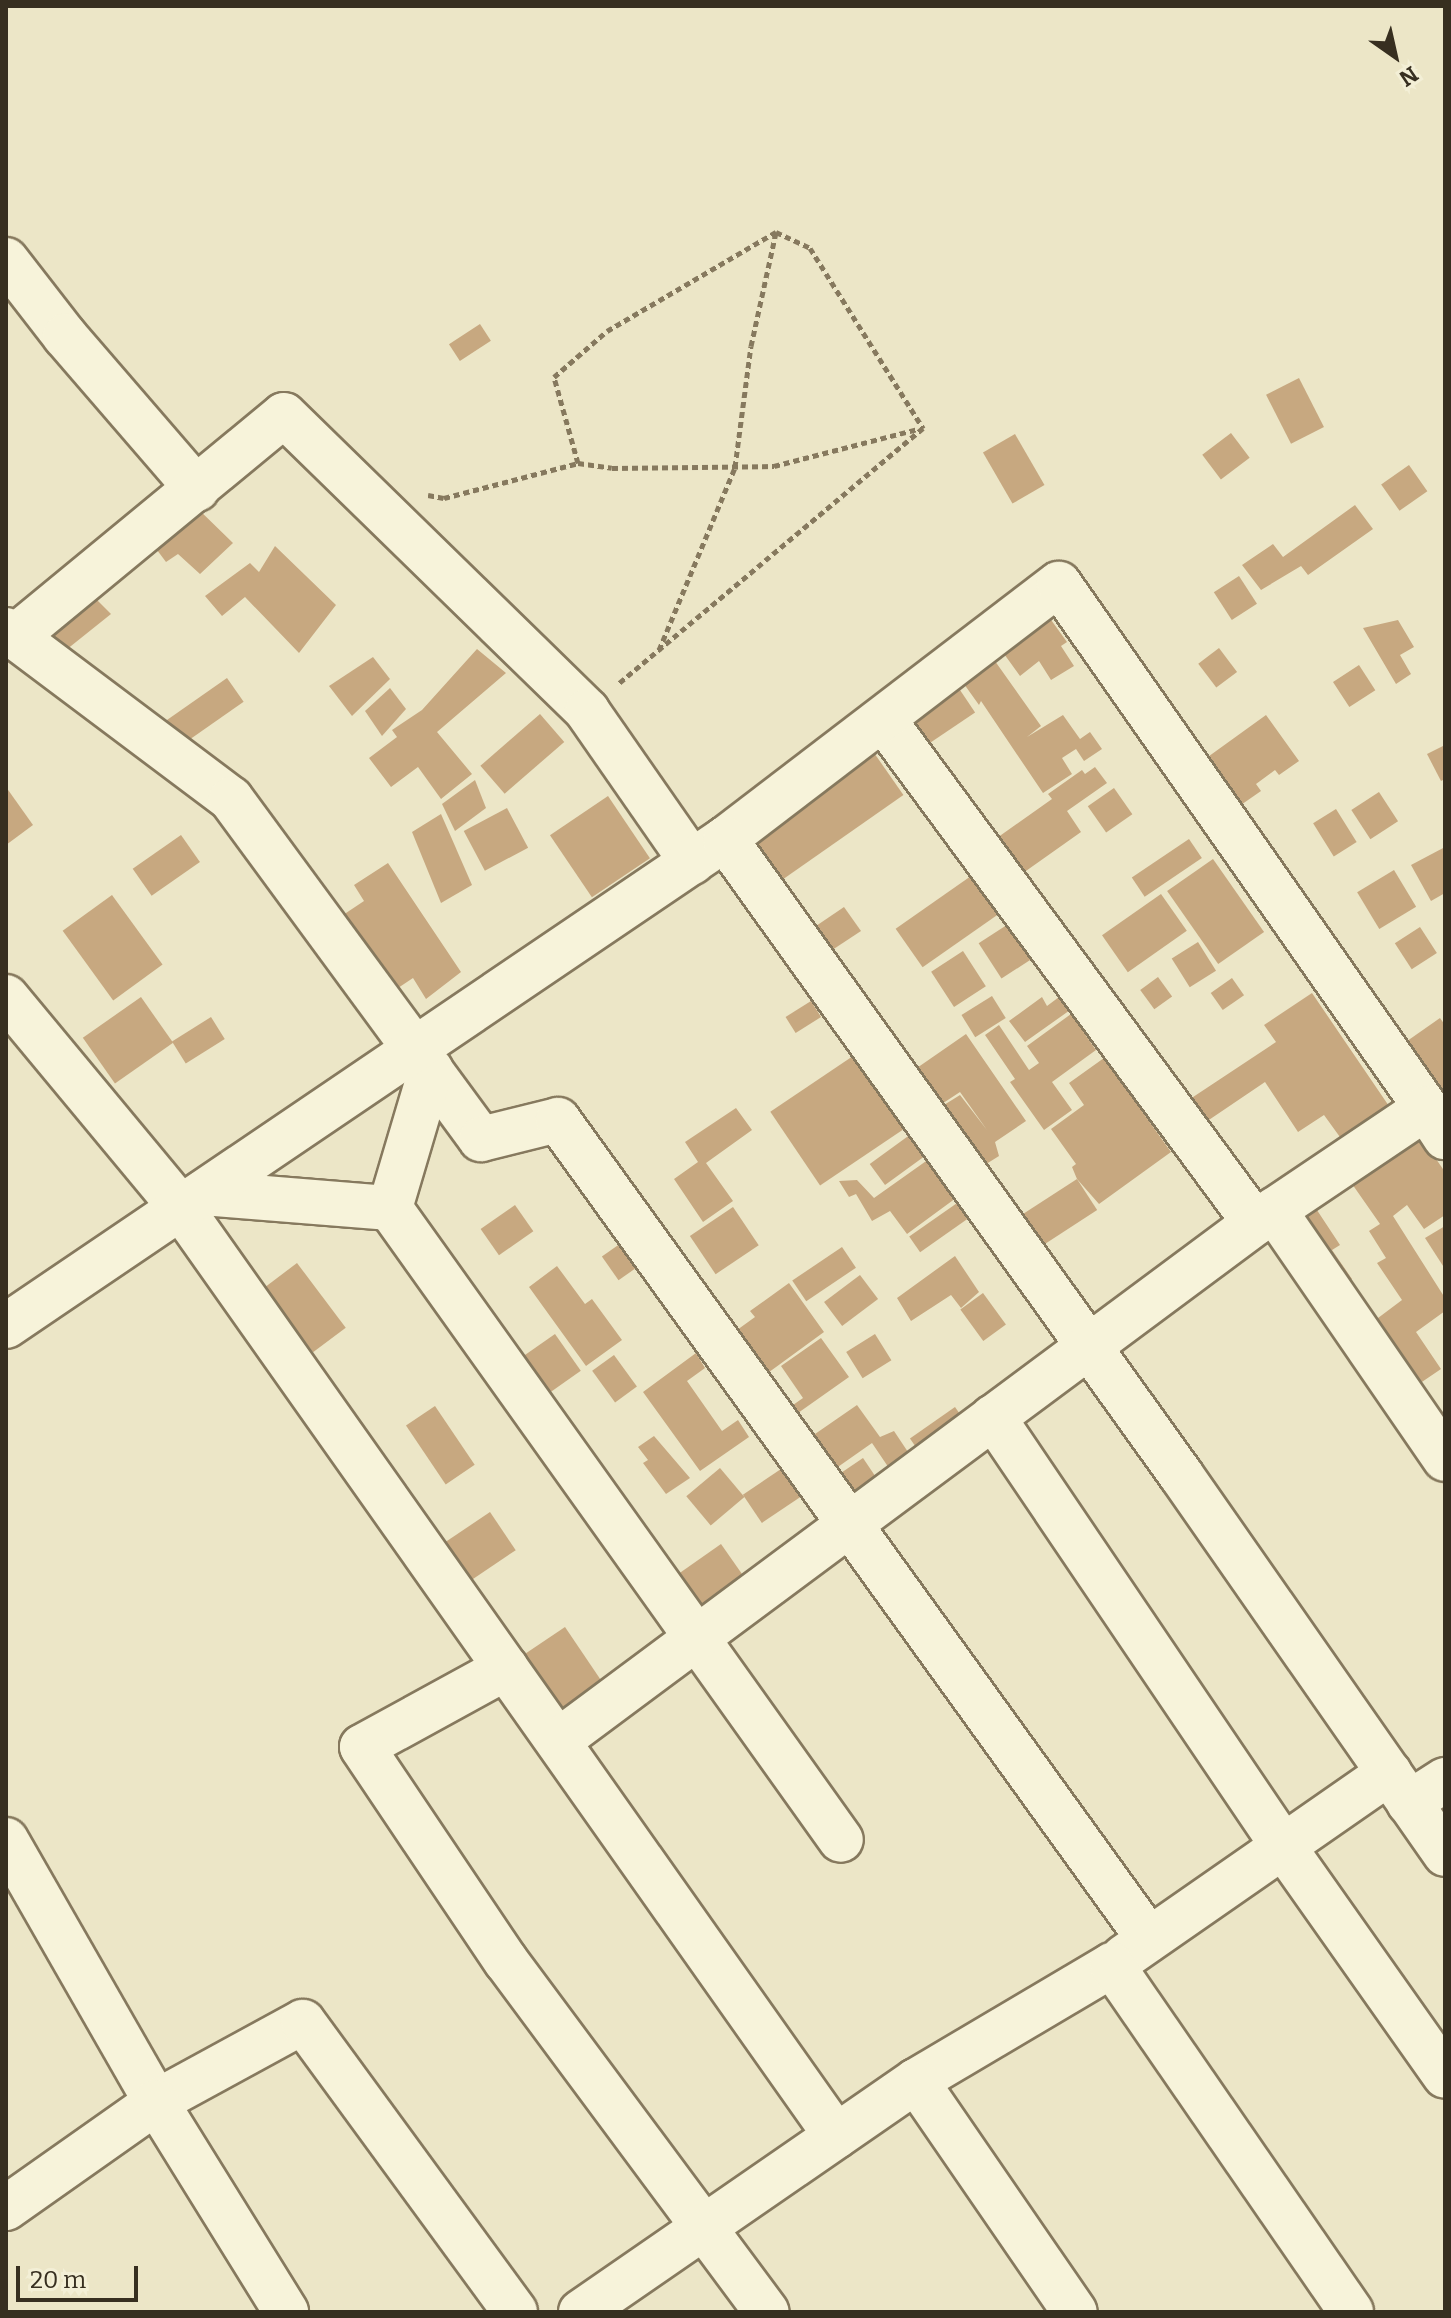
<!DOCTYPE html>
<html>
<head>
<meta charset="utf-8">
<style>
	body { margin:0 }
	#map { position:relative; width:1451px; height:2318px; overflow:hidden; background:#ece6c7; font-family:Bitter,serif }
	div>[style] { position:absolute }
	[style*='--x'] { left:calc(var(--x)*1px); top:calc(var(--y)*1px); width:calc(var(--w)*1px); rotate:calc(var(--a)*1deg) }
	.building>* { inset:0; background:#c7a880; transform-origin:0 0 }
	.path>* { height:5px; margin-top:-2.5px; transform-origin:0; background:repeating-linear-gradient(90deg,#86795e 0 6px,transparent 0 10px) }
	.roads { filter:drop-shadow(2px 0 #86795e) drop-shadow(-2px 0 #86795e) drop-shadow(0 2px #86795e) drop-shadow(0 -2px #86795e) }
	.minor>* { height:44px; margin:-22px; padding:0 22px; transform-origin:22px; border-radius:22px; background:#f7f3da }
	span { translate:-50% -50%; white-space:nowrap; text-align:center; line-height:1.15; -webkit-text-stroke:6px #f3efd6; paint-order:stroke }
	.frame { position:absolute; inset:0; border:8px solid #372f20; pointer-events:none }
	.north { position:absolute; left:1355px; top:16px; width:80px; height:80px; -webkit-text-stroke:6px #f3efd6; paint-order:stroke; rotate:146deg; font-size:22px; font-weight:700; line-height:32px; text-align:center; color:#372f20 }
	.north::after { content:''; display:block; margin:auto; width:28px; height:36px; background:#372f20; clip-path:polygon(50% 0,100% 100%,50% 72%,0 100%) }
	.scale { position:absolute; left:16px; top:2266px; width:122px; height:36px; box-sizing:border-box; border:4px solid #372f20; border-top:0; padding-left:10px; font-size:24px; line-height:28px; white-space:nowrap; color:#372f20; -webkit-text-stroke:6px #f3efd6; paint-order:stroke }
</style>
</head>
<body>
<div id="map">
	<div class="building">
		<div style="left:480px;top:324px;width:20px;height:37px;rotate:57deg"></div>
		<div style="left:1299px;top:378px;width:55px;height:37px;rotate:63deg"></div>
		<div style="left:1231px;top:433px;width:31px;height:36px;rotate:53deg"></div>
		<div style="left:1015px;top:434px;width:59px;height:37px;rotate:60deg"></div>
		<div style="left:1409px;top:465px;width:32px;height:34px;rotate:55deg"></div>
		<div style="clip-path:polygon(193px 504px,233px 543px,200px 574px,178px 554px,166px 562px,148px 538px)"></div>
		<div style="clip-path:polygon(1355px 505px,1373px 529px,1308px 575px,1301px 566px,1261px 590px,1242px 565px,1273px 544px,1283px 557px)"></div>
		<div style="clip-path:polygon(275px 546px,336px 605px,299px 653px,245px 597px,222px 616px,205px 596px,250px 563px,259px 572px)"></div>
		<div style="left:1239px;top:576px;width:33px;height:30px;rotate:57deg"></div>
		<div style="clip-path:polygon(86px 589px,111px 614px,61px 654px,34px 631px)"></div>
		<div style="clip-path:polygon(1041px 606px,1067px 642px,1061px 646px,1074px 666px,1051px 680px,1039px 661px,1020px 676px,994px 640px)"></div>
		<div style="clip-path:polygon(1398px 620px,1414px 647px,1400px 655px,1411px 674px,1396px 684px,1363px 628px)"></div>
		<div style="clip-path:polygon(985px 647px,1041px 726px,1027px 737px,1063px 715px,1080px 739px,1090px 732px,1102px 749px,1084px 761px,1076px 749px,1062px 758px,1072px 774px,1043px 793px,981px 701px,979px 705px,954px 670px)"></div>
		<div style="left:1219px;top:648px;width:30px;height:26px;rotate:53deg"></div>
		<div style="clip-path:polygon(477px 649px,506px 673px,437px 732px,472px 774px,441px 799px,418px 767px,391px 787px,369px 758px,397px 737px,392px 730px,422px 710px)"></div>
		<div style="clip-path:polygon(373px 657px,390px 679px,352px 716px,329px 686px)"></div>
		<div style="left:1359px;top:665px;width:30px;height:31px;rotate:57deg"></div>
		<div style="left:227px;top:678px;width:29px;height:82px;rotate:55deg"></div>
		<div style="clip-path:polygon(390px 688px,406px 709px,382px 736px,365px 711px)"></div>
		<div style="left:960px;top:690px;width:27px;height:77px;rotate:56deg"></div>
		<div style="left:540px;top:714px;width:37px;height:79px;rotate:49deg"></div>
		<div style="clip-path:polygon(1266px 715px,1299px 761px,1279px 775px,1275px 770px,1256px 784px,1261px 791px,1238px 807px,1205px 759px)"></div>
		<div style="left:865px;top:740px;width:67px;height:164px;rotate:55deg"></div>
		<div style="clip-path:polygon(1445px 745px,1445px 779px,1441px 781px,1427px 754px)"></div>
		<div style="clip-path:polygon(1095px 767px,1107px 783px,1067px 811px,1081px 832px,1013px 880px,987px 845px,1052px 799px,1048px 794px,1082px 770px,1085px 774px)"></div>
		<div style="clip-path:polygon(475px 780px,486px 808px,455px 831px,442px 804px)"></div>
		<div style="clip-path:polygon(6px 787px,33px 825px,6px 845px)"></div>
		<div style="left:1114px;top:788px;width:32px;height:32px;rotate:55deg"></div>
		<div style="left:1379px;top:792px;width:35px;height:33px;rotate:57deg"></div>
		<div style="left:608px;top:796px;width:75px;height:70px;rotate:56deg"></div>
		<div style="left:507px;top:808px;width:45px;height:49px;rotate:62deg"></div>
		<div style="left:1336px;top:809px;width:39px;height:27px;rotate:58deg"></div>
		<div style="clip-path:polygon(441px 814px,472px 885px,441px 903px,412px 832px)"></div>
		<div style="left:181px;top:835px;width:33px;height:59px;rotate:55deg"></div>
		<div style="left:1189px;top:839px;width:23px;height:69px;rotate:56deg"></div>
		<div style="clip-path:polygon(1445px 847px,1445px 893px,1431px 901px,1411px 865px)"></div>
		<div style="left:1213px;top:859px;width:89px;height:56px;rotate:55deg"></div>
		<div style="clip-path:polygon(388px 863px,461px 972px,426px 999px,413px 978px,386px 996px,337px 919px,364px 901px,354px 885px)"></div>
		<div style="left:1394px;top:870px;width:43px;height:43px;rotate:59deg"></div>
		<div style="left:971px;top:876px;width:47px;height:92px;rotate:55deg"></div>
		<div style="left:1161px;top:894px;width:45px;height:72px;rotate:55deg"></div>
		<div style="left:112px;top:895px;width:86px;height:61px;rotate:54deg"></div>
		<div style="clip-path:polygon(844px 907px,861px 931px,817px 960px,806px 943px,816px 926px)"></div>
		<div style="left:1013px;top:921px;width:42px;height:41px;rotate:57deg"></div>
		<div style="left:1420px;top:927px;width:31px;height:30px;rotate:57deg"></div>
		<div style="left:1198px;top:942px;width:34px;height:31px;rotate:58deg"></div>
		<div style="left:963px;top:951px;width:42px;height:38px;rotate:57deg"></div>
		<div style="left:1158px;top:977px;width:24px;height:22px;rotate:54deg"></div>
		<div style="left:1232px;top:978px;width:21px;height:26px;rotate:55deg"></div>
		<div style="clip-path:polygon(1312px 993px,1393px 1112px,1345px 1144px,1324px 1115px,1298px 1132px,1265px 1082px,1197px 1128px,1181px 1105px,1276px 1042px,1264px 1025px)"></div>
		<div style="clip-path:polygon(1063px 994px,1073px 1008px,1025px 1042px,1009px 1021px,1042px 997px,1047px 1006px)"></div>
		<div style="left:992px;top:996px;width:26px;height:36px;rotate:58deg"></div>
		<div style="left:141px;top:997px;width:56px;height:71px;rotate:55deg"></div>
		<div style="left:811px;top:1001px;width:19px;height:30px;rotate:58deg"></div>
		<div style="clip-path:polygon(1071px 1014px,1096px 1050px,1052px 1082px,1072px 1110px,1044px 1130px,1010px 1082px,1015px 1079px,985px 1035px,999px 1025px,1029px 1070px,1039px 1063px,1027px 1046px)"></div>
		<div style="left:211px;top:1017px;width:26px;height:46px;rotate:58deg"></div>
		<div style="clip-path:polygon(1440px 1018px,1445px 1025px,1445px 1109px,1400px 1046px)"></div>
		<div style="clip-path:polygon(966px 1034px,1026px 1121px,995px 1142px,999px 1156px,975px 1171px,936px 1110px,960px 1095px,987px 1130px,960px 1092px,925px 1115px,901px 1079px)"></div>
		<div style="left:859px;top:1052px;width:89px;height:107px;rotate:56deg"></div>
		<div style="clip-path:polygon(1104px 1058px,1171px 1152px,1099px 1204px,1077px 1179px,1072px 1167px,1076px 1164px,1051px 1129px,1084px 1105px,1069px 1083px)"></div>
		<div style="clip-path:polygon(736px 1108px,752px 1130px,706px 1163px,733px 1201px,703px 1222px,674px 1179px,698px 1162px,685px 1142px)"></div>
		<div style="clip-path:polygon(1412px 1124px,1445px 1172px,1445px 1215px,1424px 1229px,1407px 1205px,1393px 1216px,1445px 1298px,1445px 1311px,1416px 1332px,1441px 1369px,1413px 1388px,1370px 1324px,1402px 1300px,1377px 1263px,1386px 1258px,1369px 1231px,1380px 1224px,1350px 1181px)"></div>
		<div style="left:911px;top:1134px;width:26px;height:51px;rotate:54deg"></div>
		<div style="clip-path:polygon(929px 1159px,956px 1198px,907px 1234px,890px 1211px,872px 1221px,856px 1194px,849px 1197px,839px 1181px,857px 1180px,874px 1198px)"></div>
		<div style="left:1077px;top:1179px;width:37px;height:82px;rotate:57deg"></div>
		<div style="left:960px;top:1201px;width:19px;height:62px;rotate:55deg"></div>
		<div style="clip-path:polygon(1311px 1201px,1340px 1245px,1332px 1250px,1352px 1279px,1336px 1290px,1287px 1218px)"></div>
		<div style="left:515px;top:1205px;width:32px;height:42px;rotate:55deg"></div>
		<div style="left:733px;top:1207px;width:46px;height:52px;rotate:56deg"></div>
		<div style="clip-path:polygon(1445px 1226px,1445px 1269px,1425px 1238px)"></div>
		<div style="left:624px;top:1241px;width:29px;height:27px;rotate:55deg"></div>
		<div style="left:842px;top:1247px;width:25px;height:60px;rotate:56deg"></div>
		<div style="clip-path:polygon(955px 1256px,979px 1292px,961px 1308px,951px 1295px,911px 1321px,897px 1298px)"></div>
		<div style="left:297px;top:1263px;width:81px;height:41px;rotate:53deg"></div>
		<div style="clip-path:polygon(557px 1266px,585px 1304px,592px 1299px,622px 1340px,586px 1366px,529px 1287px)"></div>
		<div style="left:860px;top:1275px;width:30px;height:45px;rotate:53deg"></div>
		<div style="clip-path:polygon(789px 1283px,824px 1332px,757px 1381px,726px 1338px,755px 1317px,750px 1311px)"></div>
		<div style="left:983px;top:1293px;width:39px;height:28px;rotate:54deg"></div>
		<div style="left:555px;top:1334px;width:45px;height:55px;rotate:55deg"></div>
		<div style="left:875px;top:1334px;width:31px;height:34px;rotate:58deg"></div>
		<div style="clip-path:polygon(821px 1338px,849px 1377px,798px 1413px,793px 1405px,803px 1398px,781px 1366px)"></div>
		<div style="clip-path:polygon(696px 1353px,705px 1368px,687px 1381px,722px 1431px,738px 1420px,749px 1437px,700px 1471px,643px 1392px)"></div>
		<div style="left:614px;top:1355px;width:39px;height:27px;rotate:54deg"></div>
		<div style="clip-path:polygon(857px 1405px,880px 1437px,894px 1431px,916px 1464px,895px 1477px,872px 1443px,825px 1476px,802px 1443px)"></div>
		<div style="left:435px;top:1406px;width:71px;height:35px;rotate:56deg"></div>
		<div style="left:955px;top:1407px;width:24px;height:55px;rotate:55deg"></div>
		<div style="clip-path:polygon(654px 1436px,690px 1478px,666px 1494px,643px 1463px,648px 1460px,638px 1447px)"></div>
		<div style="left:863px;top:1458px;width:34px;height:32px;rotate:56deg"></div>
		<div style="left:720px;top:1468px;width:38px;height:44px;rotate:50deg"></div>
		<div style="left:781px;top:1469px;width:34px;height:46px;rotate:56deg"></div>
		<div style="left:490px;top:1512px;width:46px;height:60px;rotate:56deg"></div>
		<div style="left:721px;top:1544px;width:47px;height:60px;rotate:55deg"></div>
		<div style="left:565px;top:1627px;width:68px;height:52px;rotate:56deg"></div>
	</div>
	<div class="path">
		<div style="--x:578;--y:463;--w:34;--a:8"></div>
		<div style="--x:612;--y:468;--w:162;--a:-0.7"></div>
		<div style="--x:774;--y:466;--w:149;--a:-14.4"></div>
		<div style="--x:428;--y:495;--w:16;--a:11"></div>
		<div style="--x:444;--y:498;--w:138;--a:-14.6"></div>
		<div style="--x:578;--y:463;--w:89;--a:-105.6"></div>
		<div style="--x:554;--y:377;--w:70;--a:-41"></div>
		<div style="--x:607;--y:331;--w:196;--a:-30.4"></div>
		<div style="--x:776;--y:232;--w:38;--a:25"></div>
		<div style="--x:810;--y:248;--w:213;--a:57.9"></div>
		<div style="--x:923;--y:428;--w:398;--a:140"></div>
		<div style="--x:659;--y:650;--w:198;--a:-67.4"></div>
		<div style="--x:735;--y:467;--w:122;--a:-82.5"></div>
		<div style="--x:751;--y:346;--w:117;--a:-77.6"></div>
	</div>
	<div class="roads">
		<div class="minor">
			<div style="--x:6;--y:260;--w:96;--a:52.2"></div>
			<div style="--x:65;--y:336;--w:202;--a:49.2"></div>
			<div style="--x:6;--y:630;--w:281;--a:36.9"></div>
			<div style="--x:231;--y:799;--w:422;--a:53.7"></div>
			<div style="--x:481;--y:1139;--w:79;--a:-13.9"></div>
			<div style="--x:558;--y:1120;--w:1010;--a:54.19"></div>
			<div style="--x:16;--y:636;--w:347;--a:-39.5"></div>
			<div style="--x:284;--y:415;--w:424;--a:44.3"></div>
			<div style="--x:587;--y:711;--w:184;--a:55.2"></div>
			<div style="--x:883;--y:719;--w:626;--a:53.57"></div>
			<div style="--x:725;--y:839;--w:420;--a:-37.4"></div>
			<div style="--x:1059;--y:584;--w:640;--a:54.99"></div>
			<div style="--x:6;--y:997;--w:274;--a:50.3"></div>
			<div style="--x:181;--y:1208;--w:1136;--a:54.78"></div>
			<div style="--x:203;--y:1193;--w:188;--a:4.6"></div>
			<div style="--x:390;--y:1208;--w:776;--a:54.49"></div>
			<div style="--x:390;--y:1208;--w:144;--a:-73.5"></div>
			<div style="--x:1274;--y:1210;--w:302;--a:55.5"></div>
			<div style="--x:6;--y:1326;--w:868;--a:-34.11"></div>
			<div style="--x:725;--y:839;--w:783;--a:54.36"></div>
			<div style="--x:1181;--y:1475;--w:462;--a:55.1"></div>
			<div style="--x:993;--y:1417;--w:518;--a:55.94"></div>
			<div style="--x:1283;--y:1846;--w:281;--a:54.8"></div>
			<div style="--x:506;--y:1668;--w:164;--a:151.3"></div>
			<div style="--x:362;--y:1747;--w:258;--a:56.1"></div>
			<div style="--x:506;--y:1961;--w:437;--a:53.4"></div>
			<div style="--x:558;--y:1741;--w:868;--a:-36.62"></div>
			<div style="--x:1255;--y:1223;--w:206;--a:-33.9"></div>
			<div style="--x:1426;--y:1108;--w:35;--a:57"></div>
			<div style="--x:1409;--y:1803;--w:43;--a:-32.6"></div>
			<div style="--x:6;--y:1840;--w:302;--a:60.2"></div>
			<div style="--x:156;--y:2102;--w:167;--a:-28.6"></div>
			<div style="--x:303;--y:2022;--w:359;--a:53.8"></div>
			<div style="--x:1124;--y:1957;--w:323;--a:-34.8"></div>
			<div style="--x:916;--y:2081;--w:228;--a:-30.6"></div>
			<div style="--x:1112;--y:1965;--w:421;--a:55.4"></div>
			<div style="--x:6;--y:2208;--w:184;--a:-35.2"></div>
			<div style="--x:156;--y:2102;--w:247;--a:58.2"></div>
			<div style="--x:581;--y:2312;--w:407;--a:-34.6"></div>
			<div style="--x:916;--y:2081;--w:280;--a:55.5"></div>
		</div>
	</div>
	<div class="frame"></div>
	<div class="north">N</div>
	<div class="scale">20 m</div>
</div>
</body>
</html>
